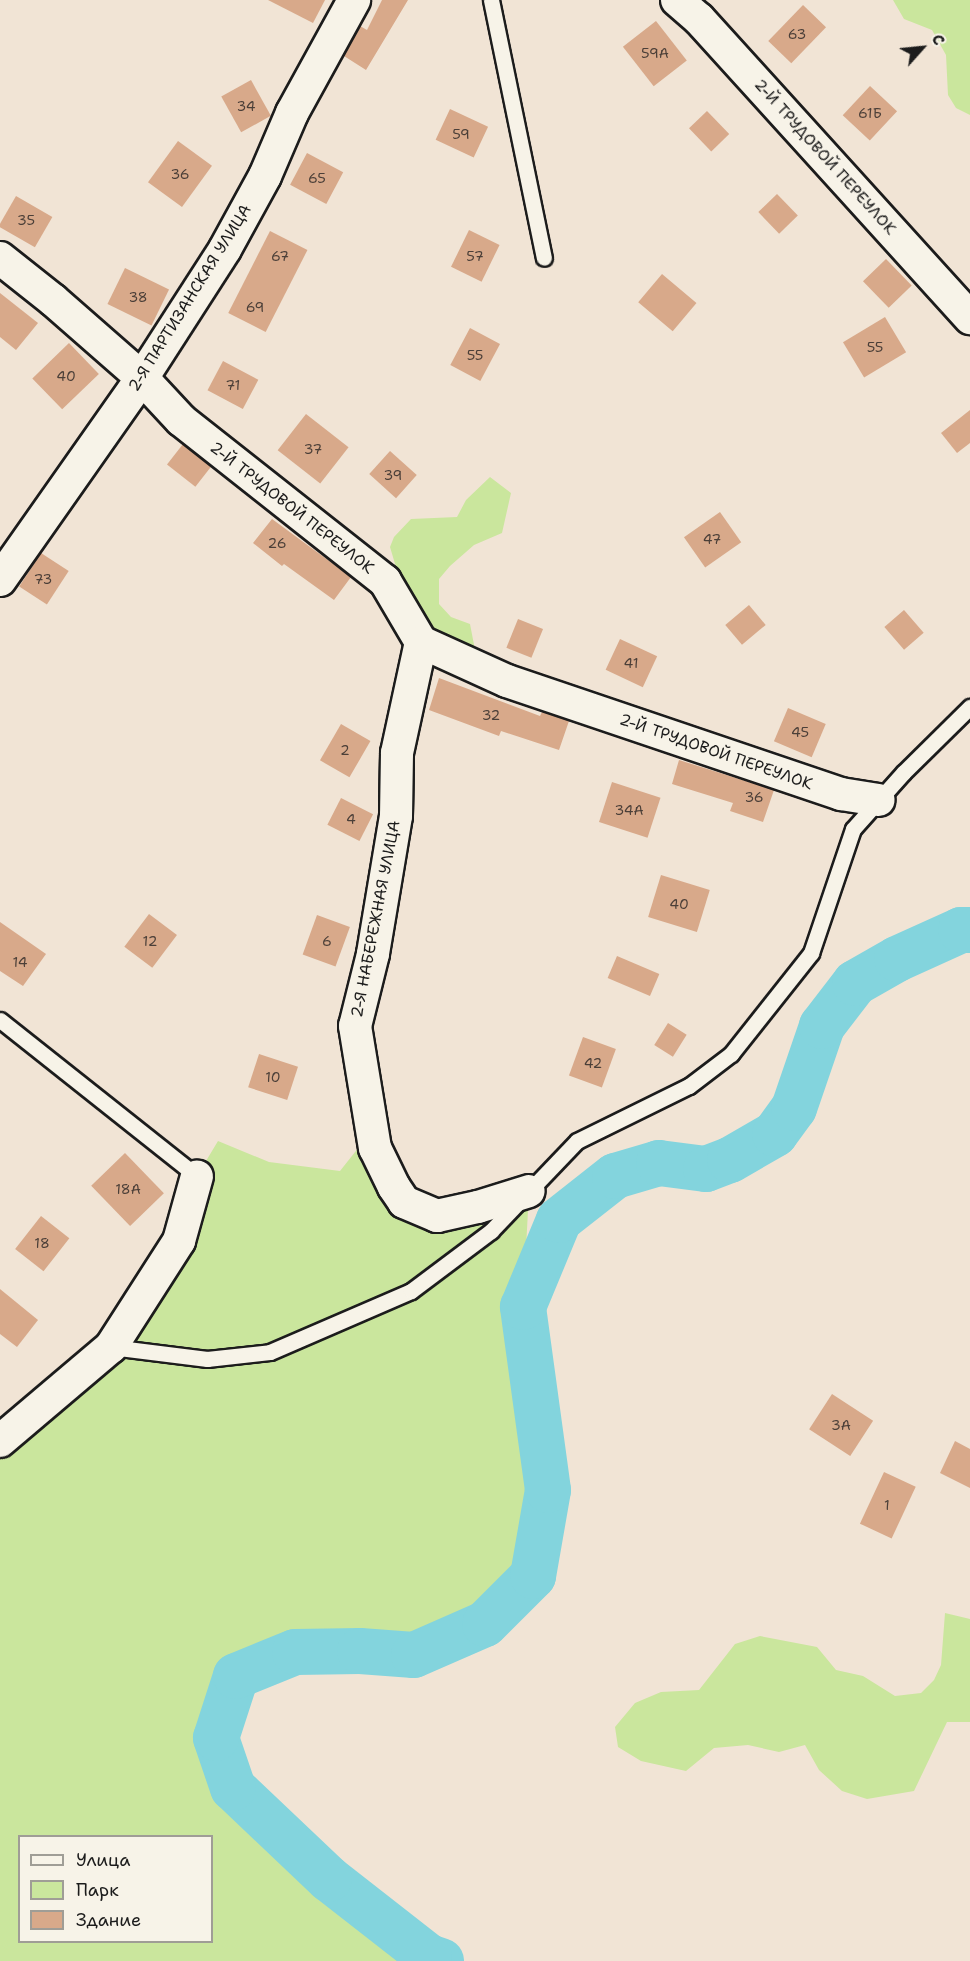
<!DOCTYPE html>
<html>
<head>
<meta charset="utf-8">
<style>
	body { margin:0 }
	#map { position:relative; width:970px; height:1961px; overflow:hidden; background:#f1e4d5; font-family:"Shantell Sans",sans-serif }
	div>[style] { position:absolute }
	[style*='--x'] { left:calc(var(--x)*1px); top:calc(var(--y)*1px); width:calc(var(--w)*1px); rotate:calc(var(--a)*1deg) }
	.green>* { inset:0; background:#cae69d }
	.river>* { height:46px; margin:-23px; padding:0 23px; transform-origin:23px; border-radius:23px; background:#83d4dd }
	.building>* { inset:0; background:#d8a98a; transform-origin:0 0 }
	.roads { filter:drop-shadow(2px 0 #1c1c1c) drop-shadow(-2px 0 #1c1c1c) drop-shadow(0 2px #1c1c1c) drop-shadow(0 -2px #1c1c1c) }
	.service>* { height:15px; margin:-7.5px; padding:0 7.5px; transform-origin:7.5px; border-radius:7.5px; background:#f7f3e8 }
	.minor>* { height:32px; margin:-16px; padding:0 16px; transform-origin:16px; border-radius:16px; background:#f7f3e8 }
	span { translate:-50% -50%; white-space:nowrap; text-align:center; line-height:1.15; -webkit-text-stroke:5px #f7f3e8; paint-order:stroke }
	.number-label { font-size:14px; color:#4b3f38 }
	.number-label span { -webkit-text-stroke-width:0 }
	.street-label { font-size:16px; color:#1c1c1c }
	.legend { position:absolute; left:18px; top:1835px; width:195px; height:108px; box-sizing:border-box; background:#f7f3e8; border:2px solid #9f9d96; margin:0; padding:8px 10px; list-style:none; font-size:18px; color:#1c1c1c }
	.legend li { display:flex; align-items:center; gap:12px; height:30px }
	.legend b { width:30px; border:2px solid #9f9d96 }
	.north { position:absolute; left:892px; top:18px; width:60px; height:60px; -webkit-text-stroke:4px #f7f3e8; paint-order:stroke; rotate:63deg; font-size:16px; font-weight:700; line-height:24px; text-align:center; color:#1c1c1c }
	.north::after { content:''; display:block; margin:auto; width:21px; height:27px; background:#1c1c1c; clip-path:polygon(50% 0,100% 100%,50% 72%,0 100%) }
</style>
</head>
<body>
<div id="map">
	<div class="green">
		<div style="clip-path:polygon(893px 0,970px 0,970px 115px,956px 108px,948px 95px,946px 55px,932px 30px,904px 19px)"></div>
		<div style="clip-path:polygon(490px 477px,511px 493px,502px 533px,474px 545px,450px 566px,439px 579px,439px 604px,451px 617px,470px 624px,476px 655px,424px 629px,398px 574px,390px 547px,394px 537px,411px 519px,457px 517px,466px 500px)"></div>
		<div style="clip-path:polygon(evenodd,218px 1141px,269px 1162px,340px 1171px,363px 1142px,437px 1216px,529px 1191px,523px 1307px,548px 1490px,533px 1576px,485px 1624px,414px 1655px,360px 1651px,272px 1661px,236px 1676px,216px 1738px,233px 1788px,329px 1879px,428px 1957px,441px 1961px,0 1961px,0 1440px,111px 1347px,197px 1176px,218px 1141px,20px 1836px,212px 1836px,212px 1942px,20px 1942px,20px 1836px)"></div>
		<div style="clip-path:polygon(945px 1613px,970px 1619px,970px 1722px,947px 1722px,914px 1791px,867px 1799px,842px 1791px,819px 1770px,805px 1745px,779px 1752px,748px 1745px,714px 1748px,686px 1771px,641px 1761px,618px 1747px,615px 1727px,635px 1703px,661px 1692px,699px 1690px,735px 1644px,760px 1636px,817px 1647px,836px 1670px,863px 1676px,895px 1696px,921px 1693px,934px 1680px,941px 1665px)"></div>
	</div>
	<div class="river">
		<div style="--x:441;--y:1961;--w:13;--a:-162"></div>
		<div style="--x:429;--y:1957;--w:127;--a:-142"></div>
		<div style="--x:329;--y:1879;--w:132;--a:-136.5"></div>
		<div style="--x:233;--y:1788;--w:53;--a:-108.8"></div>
		<div style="--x:216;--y:1738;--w:65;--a:-72.1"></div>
		<div style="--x:236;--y:1676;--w:64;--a:-22.1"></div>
		<div style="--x:295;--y:1652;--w:65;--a:-0.9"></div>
		<div style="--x:360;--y:1651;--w:54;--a:4.2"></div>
		<div style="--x:414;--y:1655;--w:77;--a:-23.6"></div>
		<div style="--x:485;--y:1624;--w:68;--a:-45"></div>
		<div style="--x:533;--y:1576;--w:87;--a:-80.1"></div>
		<div style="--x:548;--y:1490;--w:185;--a:-97.8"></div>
		<div style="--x:523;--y:1307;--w:94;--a:-67.5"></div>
		<div style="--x:559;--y:1220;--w:71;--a:-38.2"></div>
		<div style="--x:615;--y:1176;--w:46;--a:-16.5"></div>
		<div style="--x:659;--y:1163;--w:47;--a:7.3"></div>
		<div style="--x:706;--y:1169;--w:26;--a:-21"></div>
		<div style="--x:730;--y:1160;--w:52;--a:-30"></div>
		<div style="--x:775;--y:1134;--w:32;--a:-54"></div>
		<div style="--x:794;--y:1108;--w:87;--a:-71.1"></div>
		<div style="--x:822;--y:1026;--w:54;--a:-52.5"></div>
		<div style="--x:855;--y:983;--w:48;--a:-29.7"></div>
		<div style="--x:897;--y:959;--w:70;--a:-24.4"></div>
		<div style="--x:961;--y:930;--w:9;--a:0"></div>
	</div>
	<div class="building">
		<div style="clip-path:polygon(268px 0,325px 0,313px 23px)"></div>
		<div style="clip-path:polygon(382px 0,408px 0,366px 70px,344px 56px,360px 26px,367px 30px)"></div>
		<div style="left:803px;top:5px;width:32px;height:50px;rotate:44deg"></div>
		<div style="left:656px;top:21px;width:50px;height:42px;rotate:52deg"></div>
		<div style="left:251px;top:80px;width:41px;height:34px;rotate:61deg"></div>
		<div style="left:870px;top:86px;width:37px;height:40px;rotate:43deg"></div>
		<div style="left:450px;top:109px;width:42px;height:34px;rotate:25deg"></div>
		<div style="left:707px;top:111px;width:32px;height:25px;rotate:46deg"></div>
		<div style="left:178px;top:141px;width:42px;height:51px;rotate:36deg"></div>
		<div style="left:307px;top:153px;width:41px;height:36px;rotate:28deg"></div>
		<div style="left:777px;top:194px;width:30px;height:26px;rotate:46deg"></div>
		<div style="left:16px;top:196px;width:42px;height:35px;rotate:30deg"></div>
		<div style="left:469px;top:230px;width:34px;height:41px;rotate:26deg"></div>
		<div style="left:270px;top:231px;width:42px;height:92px;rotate:27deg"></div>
		<div style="left:886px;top:259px;width:37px;height:32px;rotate:46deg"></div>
		<div style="left:125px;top:268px;width:49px;height:40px;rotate:26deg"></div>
		<div style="left:662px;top:274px;width:45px;height:37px;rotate:40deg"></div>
		<div style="clip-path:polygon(0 293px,38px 323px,16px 350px,0 337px)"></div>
		<div style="left:885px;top:317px;width:41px;height:49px;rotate:59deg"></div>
		<div style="left:470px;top:328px;width:34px;height:42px;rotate:28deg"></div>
		<div style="left:69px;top:343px;width:43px;height:51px;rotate:46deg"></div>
		<div style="left:223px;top:361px;width:40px;height:33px;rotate:28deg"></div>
		<div style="clip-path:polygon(970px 410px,970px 443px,957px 453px,941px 433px)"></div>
		<div style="left:306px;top:414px;width:54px;height:46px;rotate:38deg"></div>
		<div style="left:183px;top:444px;width:36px;height:26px;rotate:38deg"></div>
		<div style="left:390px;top:451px;width:36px;height:31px;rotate:42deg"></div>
		<div style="left:720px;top:512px;width:37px;height:44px;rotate:55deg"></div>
		<div style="clip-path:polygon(272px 519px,351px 577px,334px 600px,284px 564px,282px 566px,253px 543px)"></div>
		<div style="left:41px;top:553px;width:33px;height:40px;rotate:33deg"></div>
		<div style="left:749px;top:605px;width:26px;height:31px;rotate:50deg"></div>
		<div style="left:904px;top:610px;width:30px;height:26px;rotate:49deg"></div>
		<div style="left:518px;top:619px;width:27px;height:31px;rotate:22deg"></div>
		<div style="left:620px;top:639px;width:41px;height:34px;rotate:25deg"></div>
		<div style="clip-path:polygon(439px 678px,540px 716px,542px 712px,569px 721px,559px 750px,501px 731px,499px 736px,429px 710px)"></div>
		<div style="left:788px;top:708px;width:41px;height:36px;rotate:23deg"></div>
		<div style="left:341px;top:724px;width:34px;height:42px;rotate:30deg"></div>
		<div style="clip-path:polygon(679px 760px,774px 790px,763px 822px,730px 811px,733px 803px,672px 784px)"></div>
		<div style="left:612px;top:782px;width:51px;height:42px;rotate:18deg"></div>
		<div style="left:341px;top:798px;width:36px;height:30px;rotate:27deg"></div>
		<div style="left:661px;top:875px;width:51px;height:44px;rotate:17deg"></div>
		<div style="left:149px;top:914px;width:35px;height:41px;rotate:37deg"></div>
		<div style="left:317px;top:915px;width:35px;height:42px;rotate:20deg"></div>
		<div style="clip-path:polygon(0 922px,46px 954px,23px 986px,0 971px)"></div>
		<div style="left:617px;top:956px;width:46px;height:24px;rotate:23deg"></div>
		<div style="left:668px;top:1023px;width:22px;height:26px;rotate:32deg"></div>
		<div style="left:583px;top:1037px;width:35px;height:41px;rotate:20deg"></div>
		<div style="left:259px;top:1054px;width:41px;height:35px;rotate:18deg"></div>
		<div style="left:125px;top:1153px;width:56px;height:47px;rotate:46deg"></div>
		<div style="left:41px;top:1216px;width:36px;height:42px;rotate:38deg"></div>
		<div style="clip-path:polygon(0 1289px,38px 1320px,17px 1347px,0 1334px)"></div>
		<div style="left:832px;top:1394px;width:49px;height:42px;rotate:33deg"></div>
		<div style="clip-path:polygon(955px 1441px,970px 1449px,970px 1488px,940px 1473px)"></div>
		<div style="left:884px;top:1472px;width:35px;height:57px;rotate:25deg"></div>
	</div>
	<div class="roads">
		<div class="service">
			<div style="--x:491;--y:0;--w:263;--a:78.4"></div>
			<div style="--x:0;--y:1020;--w:251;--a:38.4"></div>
			<div style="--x:111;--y:1347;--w:97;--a:7.1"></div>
			<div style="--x:207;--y:1359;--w:63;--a:-6.3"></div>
			<div style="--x:270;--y:1352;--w:154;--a:-23.4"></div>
			<div style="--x:411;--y:1291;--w:100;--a:-36.9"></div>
			<div style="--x:491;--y:1231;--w:124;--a:-46.3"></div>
			<div style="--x:577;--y:1141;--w:125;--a:-26.2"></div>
			<div style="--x:689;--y:1086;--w:53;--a:-37.3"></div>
			<div style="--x:731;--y:1054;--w:129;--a:-51.6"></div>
			<div style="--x:811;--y:953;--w:131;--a:-71.3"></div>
			<div style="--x:853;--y:829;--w:76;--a:-48.2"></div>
			<div style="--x:904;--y:772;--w:93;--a:-44.6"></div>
		</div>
		<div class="minor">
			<div style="--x:677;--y:0;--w:29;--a:41"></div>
			<div style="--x:699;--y:19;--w:404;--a:47.8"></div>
			<div style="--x:0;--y:258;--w:68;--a:38.4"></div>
			<div style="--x:53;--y:300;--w:118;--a:41.2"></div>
			<div style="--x:142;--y:378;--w:57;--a:47.1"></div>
			<div style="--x:181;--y:420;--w:260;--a:38.3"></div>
			<div style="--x:385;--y:581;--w:71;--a:59.5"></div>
			<div style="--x:421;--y:642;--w:94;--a:24.4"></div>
			<div style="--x:507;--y:681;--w:353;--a:18.7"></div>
			<div style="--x:841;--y:794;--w:38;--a:9"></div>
			<div style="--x:0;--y:580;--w:247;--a:-54.9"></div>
			<div style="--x:142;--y:378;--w:153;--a:-57.2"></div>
			<div style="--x:225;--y:249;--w:83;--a:-61.3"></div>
			<div style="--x:265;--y:176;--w:69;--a:-66.8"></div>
			<div style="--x:292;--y:113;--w:129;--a:-61.2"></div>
			<div style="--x:421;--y:642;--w:114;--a:102.2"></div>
			<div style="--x:397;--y:753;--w:63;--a:90.9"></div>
			<div style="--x:396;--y:816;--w:140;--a:99.5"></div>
			<div style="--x:373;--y:954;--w:74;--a:104"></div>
			<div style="--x:355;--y:1026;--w:124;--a:80.7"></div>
			<div style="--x:375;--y:1148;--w:43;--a:64"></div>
			<div style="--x:394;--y:1187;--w:18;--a:56"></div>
			<div style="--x:404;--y:1202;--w:36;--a:23"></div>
			<div style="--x:437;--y:1216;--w:42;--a:-12.4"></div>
			<div style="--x:478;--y:1207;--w:53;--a:-17.4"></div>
			<div style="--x:0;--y:1441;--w:145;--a:-40.3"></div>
			<div style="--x:111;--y:1347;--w:126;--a:-57.3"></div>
			<div style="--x:179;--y:1241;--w:67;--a:-74.5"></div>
		</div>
	</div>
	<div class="number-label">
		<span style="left:797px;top:34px">63</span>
		<span style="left:655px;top:53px">59А</span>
		<span style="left:246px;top:106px">34</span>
		<span style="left:870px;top:113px">61Б</span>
		<span style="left:461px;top:134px">59</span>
		<span style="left:180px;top:174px">36</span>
		<span style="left:317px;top:178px">65</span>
		<span style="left:26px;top:220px">35</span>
		<span style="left:280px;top:256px">67</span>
		<span style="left:475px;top:256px">57</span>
		<span style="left:138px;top:297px">38</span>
		<span style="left:255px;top:307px">69</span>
		<span style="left:875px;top:347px">55</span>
		<span style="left:475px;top:355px">55</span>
		<span style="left:66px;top:376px">40</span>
		<span style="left:233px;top:385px">71</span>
		<span style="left:313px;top:449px">37</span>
		<span style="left:393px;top:475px">39</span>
		<span style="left:712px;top:539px">47</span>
		<span style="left:277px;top:543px">26</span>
		<span style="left:43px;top:579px">73</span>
		<span style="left:631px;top:663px">41</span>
		<span style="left:491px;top:715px">32</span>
		<span style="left:800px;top:732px">45</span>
		<span style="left:345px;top:750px">2</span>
		<span style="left:754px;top:797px">36</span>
		<span style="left:629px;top:810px">34А</span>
		<span style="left:351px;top:819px">4</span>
		<span style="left:679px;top:904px">40</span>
		<span style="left:150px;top:941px">12</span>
		<span style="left:327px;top:941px">6</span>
		<span style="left:20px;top:962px">14</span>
		<span style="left:593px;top:1063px">42</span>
		<span style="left:273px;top:1077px">10</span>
		<span style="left:128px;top:1189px">18А</span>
		<span style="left:42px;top:1243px">18</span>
		<span style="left:841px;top:1425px">3А</span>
		<span style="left:887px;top:1505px">1</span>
	</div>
	<div class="street-label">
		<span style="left:825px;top:157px;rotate:48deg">2-Й ТРУДОВОЙ ПЕРЕУЛОК</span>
		<span style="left:190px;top:298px;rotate:-58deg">2-Я ПАРТИЗАНСКАЯ УЛИЦА</span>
		<span style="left:292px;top:508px;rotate:38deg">2-Й ТРУДОВОЙ ПЕРЕУЛОК</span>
		<span style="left:716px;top:752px;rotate:19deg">2-Й ТРУДОВОЙ ПЕРЕУЛОК</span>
		<span style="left:376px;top:919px;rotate:-79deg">2-Я НАБЕРЕЖНАЯ УЛИЦА</span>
	</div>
	<ul class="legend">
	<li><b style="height:8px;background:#f7f3e8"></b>Улица</li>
	<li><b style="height:16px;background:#cae69d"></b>Парк</li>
	<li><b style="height:16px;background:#d8a98a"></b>Здание</li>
	</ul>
	<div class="north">С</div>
</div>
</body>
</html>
